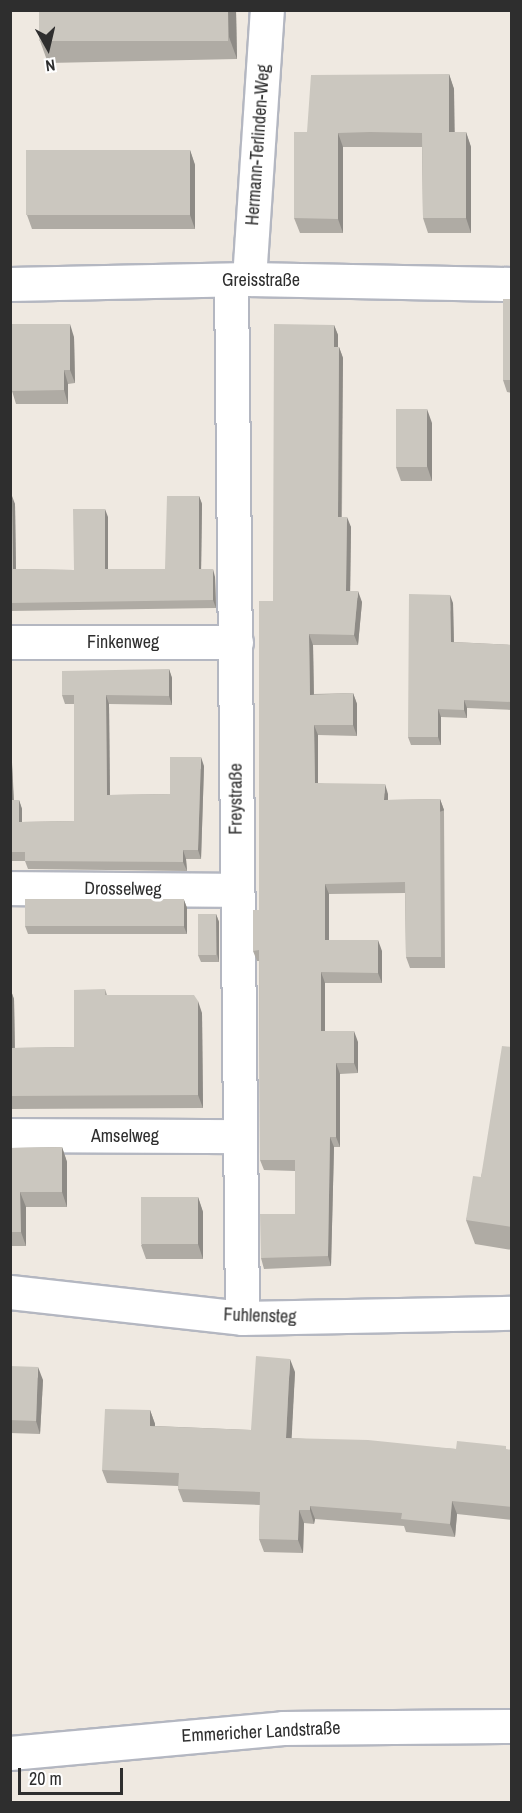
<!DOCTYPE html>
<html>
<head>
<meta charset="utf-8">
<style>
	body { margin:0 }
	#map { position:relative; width:522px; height:1813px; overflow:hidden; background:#efe9e1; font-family:"Archivo Narrow",sans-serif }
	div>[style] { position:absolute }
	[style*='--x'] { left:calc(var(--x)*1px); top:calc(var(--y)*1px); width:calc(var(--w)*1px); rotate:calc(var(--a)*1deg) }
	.roads { filter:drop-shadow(2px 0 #b4b7c1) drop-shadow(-2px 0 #b4b7c1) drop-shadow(0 2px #b4b7c1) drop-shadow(0 -2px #b4b7c1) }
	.minor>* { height:33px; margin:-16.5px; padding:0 16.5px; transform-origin:16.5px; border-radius:16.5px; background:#fff }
	.secondary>* { height:33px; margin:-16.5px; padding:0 16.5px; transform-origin:16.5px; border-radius:16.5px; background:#fff }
	.wall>* { inset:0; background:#afaba4 }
	.shaded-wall>* { inset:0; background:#8e8b86; transform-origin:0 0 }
	.building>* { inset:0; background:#cbc7bf; transform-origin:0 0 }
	span { translate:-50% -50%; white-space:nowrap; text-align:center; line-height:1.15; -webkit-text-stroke:6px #fff; paint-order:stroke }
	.street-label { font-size:18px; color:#2e2e2e }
	.frame { position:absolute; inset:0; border:12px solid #2e2e2e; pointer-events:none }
	.north { position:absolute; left:18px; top:18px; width:60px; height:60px; -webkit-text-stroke:4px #fff; paint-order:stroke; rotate:172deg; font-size:16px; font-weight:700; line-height:24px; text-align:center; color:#2e2e2e }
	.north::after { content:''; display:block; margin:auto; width:21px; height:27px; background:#2e2e2e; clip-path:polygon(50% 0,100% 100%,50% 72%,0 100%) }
	.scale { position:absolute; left:18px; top:1768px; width:105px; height:27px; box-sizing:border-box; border:3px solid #2e2e2e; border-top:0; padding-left:8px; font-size:18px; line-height:21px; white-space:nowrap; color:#2e2e2e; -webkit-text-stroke:4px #fff; paint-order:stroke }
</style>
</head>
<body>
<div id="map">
	<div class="roads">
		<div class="minor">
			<div style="--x:249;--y:279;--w:270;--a:-86.2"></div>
			<div style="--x:231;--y:280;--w:1038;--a:89.39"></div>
			<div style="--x:10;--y:284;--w:239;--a:-1.2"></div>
			<div style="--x:249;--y:279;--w:263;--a:1.1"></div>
			<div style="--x:10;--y:642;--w:226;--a:0"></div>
			<div style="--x:10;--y:888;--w:226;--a:0.5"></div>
			<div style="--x:10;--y:1135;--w:229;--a:0.3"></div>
			<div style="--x:10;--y:1292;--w:233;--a:6.4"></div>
			<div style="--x:242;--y:1318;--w:270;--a:-1.1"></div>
		</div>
		<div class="secondary">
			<div style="--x:10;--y:1753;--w:274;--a:-5.2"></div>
			<div style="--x:283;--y:1728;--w:229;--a:-0.5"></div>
		</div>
	</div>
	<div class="wall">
		<div style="clip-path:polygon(236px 10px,237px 59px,48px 63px,40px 41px)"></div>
		<div style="clip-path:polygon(449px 74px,454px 89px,454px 132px,466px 132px,471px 147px,471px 233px,428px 233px,423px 218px,422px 147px,343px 147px,343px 233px,300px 233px,294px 218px,307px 132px)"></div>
		<div style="clip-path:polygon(190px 150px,195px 165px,195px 229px,32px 229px,27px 215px)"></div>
		<div style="clip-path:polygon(512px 299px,512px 393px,507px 392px,503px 380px)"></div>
		<div style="clip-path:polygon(10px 324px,74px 337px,75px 383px,68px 384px,68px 404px,16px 404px,12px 391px,12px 385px,10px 385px)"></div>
		<div style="clip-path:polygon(334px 325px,338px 335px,338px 347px,339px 347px,343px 358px,342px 517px,351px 527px,350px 591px,362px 602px,358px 645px,313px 645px,314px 694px,353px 693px,357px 704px,357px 736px,318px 735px,318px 783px,388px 794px,388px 800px,440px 799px,444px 810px,445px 968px,410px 968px,406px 957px,405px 893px,329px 894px,329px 940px,382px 951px,382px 983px,325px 983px,325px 1031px,358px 1042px,358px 1073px,340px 1074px,340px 1147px,334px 1147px,331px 1266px,264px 1269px,261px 1258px,295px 1214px,295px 1171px,264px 1170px,260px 1160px,259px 961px,257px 961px,253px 951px,259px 910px,273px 601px)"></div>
		<div style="clip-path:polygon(432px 423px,432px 481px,401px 481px,396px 467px)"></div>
		<div style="clip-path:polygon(10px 496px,15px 504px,16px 569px,74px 570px,108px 517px,108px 569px,165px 569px,199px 496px,202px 504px,201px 569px,215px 577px,216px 608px,10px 611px)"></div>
		<div style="clip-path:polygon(453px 603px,454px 642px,512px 645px,512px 710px,467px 708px,467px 718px,441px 717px,441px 745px,411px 745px,408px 737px)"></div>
		<div style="clip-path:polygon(169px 669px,172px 678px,172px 705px,109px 704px,110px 795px,170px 794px,204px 766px,201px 859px,186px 859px,187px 871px,28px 869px,25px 861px,10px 861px,10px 741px,11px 743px,14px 800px,19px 800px,22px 809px,22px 822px,74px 821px,74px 704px,65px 704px,62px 695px)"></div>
		<div style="clip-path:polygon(184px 900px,187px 908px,187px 934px,28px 934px,25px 926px)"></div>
		<div style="clip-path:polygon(216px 914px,219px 922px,219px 962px,201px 962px,198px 955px)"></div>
		<div style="clip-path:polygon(10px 988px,14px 999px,15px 1048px,74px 1047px,105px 989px,107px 995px,202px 1013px,203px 1108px,10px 1109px)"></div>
		<div style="clip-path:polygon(512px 1047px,512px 1250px,475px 1244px,466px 1220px,481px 1177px)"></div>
		<div style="clip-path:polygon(62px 1147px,67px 1162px,67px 1207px,26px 1207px,26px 1246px,10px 1246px,10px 1148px)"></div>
		<div style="clip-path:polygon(198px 1197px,203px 1212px,203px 1259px,146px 1259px,141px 1245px)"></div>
		<div style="clip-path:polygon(10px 1366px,43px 1380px,40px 1434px,10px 1433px)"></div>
		<div style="clip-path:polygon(295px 1372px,291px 1438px,456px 1449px,512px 1450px,512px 1520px,457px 1514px,455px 1537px,406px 1532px,404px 1526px,315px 1519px,314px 1524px,304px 1523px,303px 1553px,264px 1552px,259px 1539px,260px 1505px,183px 1502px,178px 1489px,178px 1486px,107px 1483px,102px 1470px,150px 1410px,155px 1424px,155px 1426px,251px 1430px)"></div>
	</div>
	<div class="shaded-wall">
		<div style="clip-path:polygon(228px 10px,236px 10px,237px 59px,229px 37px)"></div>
		<div style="clip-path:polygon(449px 74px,454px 89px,455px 147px,449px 132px)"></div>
		<div style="clip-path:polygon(466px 132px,471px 147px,471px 233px,466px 218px)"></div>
		<div style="clip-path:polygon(338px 133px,343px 147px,343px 233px,338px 219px)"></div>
		<div style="clip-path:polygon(190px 150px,195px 165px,195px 229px,190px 215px)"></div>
		<div style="clip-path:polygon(70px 324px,74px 337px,75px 383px,70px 370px)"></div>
		<div style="clip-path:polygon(334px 325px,338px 335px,338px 358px,334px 347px)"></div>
		<div style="clip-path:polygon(339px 347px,343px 358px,341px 527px,338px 517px)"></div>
		<div style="clip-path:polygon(64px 370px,68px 384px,68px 404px,64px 390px)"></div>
		<div style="clip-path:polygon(427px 409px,432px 423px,432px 481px,427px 466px)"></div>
		<div style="clip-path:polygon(12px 496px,15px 504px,16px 577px,13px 569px)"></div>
		<div style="clip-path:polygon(199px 496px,202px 504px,201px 577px,199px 569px)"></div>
		<div style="clip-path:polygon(105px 509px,108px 517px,108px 577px,105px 569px)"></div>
		<div style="clip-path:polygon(347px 517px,351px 527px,350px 602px,346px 591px)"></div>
		<div style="clip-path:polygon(213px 569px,215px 577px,216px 608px,213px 600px)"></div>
		<div style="clip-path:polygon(358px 591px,362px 602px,358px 645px,354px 635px)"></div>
		<div style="clip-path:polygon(450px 595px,453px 603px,454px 650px,451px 642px)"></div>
		<div style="clip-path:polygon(309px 634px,313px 645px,314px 705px,310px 695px)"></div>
		<div style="clip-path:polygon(169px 669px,172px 678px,172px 705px,169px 696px)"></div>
		<div style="clip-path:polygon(353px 693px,357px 704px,357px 736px,353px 725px)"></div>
		<div style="clip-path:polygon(106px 695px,109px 704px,110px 804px,107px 795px)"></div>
		<div style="clip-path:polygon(464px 700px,467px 708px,467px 718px,464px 710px)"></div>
		<div style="clip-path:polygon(438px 709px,441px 717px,441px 745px,438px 737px)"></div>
		<div style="clip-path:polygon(314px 725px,318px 735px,318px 794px,315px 783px)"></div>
		<div style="clip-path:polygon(10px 741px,11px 743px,14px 809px,11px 800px)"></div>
		<div style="clip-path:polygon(201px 757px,204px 766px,201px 859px,198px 850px)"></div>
		<div style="clip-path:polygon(385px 784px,388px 794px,388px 810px,384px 800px)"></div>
		<div style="left:440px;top:799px;width:12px;height:158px;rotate:70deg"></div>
		<div style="clip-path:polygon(19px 800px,22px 809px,22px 831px,19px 822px)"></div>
		<div style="clip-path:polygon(183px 850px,186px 859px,187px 871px,183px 862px)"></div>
		<div style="clip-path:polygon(325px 884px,329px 894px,329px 951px,325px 940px)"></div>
		<div style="clip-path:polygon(184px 900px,187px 908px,187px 934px,184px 927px)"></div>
		<div style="clip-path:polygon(216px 914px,219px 922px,219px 962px,217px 954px)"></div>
		<div style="clip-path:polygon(378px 940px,382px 951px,382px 983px,378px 973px)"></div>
		<div style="clip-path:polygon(321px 972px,325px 983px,325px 1042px,321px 1031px)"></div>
		<div style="clip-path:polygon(10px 988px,14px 999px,15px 1060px,11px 1048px)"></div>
		<div style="clip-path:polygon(198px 1001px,202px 1013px,203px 1108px,198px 1095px)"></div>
		<div style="clip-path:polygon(354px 1031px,358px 1042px,358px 1073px,354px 1063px)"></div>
		<div style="clip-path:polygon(336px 1063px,340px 1074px,340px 1147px,336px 1137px)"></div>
		<div style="clip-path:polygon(330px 1137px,334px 1147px,331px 1266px,328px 1256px)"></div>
		<div style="clip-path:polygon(62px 1147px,67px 1162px,67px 1207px,62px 1192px)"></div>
		<div style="clip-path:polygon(20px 1192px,26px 1207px,26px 1246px,21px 1232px)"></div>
		<div style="clip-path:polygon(198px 1197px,203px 1212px,203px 1259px,198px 1244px)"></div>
		<div style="clip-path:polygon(290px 1359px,295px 1372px,291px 1451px,286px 1438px)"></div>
		<div style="clip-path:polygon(38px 1367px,43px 1380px,40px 1434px,36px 1421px)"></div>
		<div style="clip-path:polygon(150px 1410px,155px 1424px,155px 1439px,150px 1426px)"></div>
		<div style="clip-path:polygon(452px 1501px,457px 1514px,455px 1537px,450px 1524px)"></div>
		<div style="clip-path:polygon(310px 1506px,315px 1519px,314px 1524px,310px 1510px)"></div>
		<div style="clip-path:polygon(299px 1510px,304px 1523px,303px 1553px,298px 1540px)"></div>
	</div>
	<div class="building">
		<div style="left:39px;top:10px;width:189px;height:31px"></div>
		<div style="clip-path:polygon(449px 74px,449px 132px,466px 132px,466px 218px,423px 218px,422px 133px,370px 132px,338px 133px,338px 219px,294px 218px,294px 132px,307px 132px,311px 75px)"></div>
		<div style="left:190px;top:150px;width:65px;height:164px;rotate:90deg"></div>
		<div style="left:503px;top:299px;width:9px;height:81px"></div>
		<div style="clip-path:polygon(10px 324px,70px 324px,70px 370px,64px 370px,64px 390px,12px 391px,12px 372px,10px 372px)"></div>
		<div style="clip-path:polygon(274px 324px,334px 325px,334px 347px,339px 347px,338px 517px,347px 517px,346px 591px,358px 591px,354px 635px,309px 634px,310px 695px,353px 693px,353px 725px,314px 725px,315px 783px,385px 784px,384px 800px,440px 799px,441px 957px,406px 957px,405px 882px,325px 884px,325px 940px,378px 940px,378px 973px,321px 972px,321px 1031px,354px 1031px,354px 1063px,336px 1063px,336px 1137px,330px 1137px,328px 1256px,261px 1258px,260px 1214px,295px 1214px,295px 1160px,260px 1160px,259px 950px,253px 951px,253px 910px,259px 910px,259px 601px,273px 601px)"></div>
		<div style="left:396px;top:409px;width:31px;height:58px"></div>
		<div style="clip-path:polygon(10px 496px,12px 496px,13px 569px,74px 570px,73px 509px,105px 509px,105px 569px,165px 569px,167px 496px,199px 496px,199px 569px,213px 569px,213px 600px,10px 603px)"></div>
		<div style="clip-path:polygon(409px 594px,450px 595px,451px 642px,512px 645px,512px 702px,464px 700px,464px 710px,438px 709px,438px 737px,408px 737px)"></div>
		<div style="clip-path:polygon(169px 669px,169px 696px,106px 695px,107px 795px,170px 794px,170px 757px,201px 757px,198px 850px,183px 850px,183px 862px,25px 861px,25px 852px,10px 852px,10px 789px,11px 800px,19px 800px,19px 822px,74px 821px,74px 695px,62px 695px,62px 671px)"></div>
		<div style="left:25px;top:899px;width:159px;height:27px"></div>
		<div style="left:198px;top:914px;width:18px;height:41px"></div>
		<div style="clip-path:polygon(105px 989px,105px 995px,194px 995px,198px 1001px,198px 1095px,10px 1096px,10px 1030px,11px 1048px,74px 1047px,74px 990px)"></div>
		<div style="clip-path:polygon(502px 1046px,512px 1047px,512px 1227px,466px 1220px,473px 1176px,481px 1177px)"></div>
		<div style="clip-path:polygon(62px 1147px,62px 1192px,20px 1192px,21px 1232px,10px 1232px,10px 1148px)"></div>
		<div style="left:198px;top:1197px;width:47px;height:57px;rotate:90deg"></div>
		<div style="clip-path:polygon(256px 1356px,290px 1359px,286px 1438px,368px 1440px,456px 1449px,457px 1441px,506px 1446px,506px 1449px,512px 1450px,512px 1507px,452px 1501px,450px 1524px,401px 1519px,402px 1513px,310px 1506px,310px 1510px,299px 1510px,298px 1540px,259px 1539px,260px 1492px,178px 1489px,179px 1473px,102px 1470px,105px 1409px,150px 1410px,150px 1426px,251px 1430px)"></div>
		<div style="left:10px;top:1366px;width:28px;height:54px;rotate:2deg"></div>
	</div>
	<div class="street-label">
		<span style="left:258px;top:145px;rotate:-86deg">Hermann-Terlinden-Weg</span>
		<span style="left:261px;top:280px">Greisstraße</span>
		<span style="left:123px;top:642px">Finkenweg</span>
		<span style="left:236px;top:799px;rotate:-90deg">Freystraße</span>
		<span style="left:123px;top:889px;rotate:1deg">Drosselweg</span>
		<span style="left:125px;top:1136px">Amselweg</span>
		<span style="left:260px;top:1316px;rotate:2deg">Fuhlensteg</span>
		<span style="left:261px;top:1732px;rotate:-3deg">Emmericher Landstraße</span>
	</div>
	<div class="frame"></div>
	<div class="north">N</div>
	<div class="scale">20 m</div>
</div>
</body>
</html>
